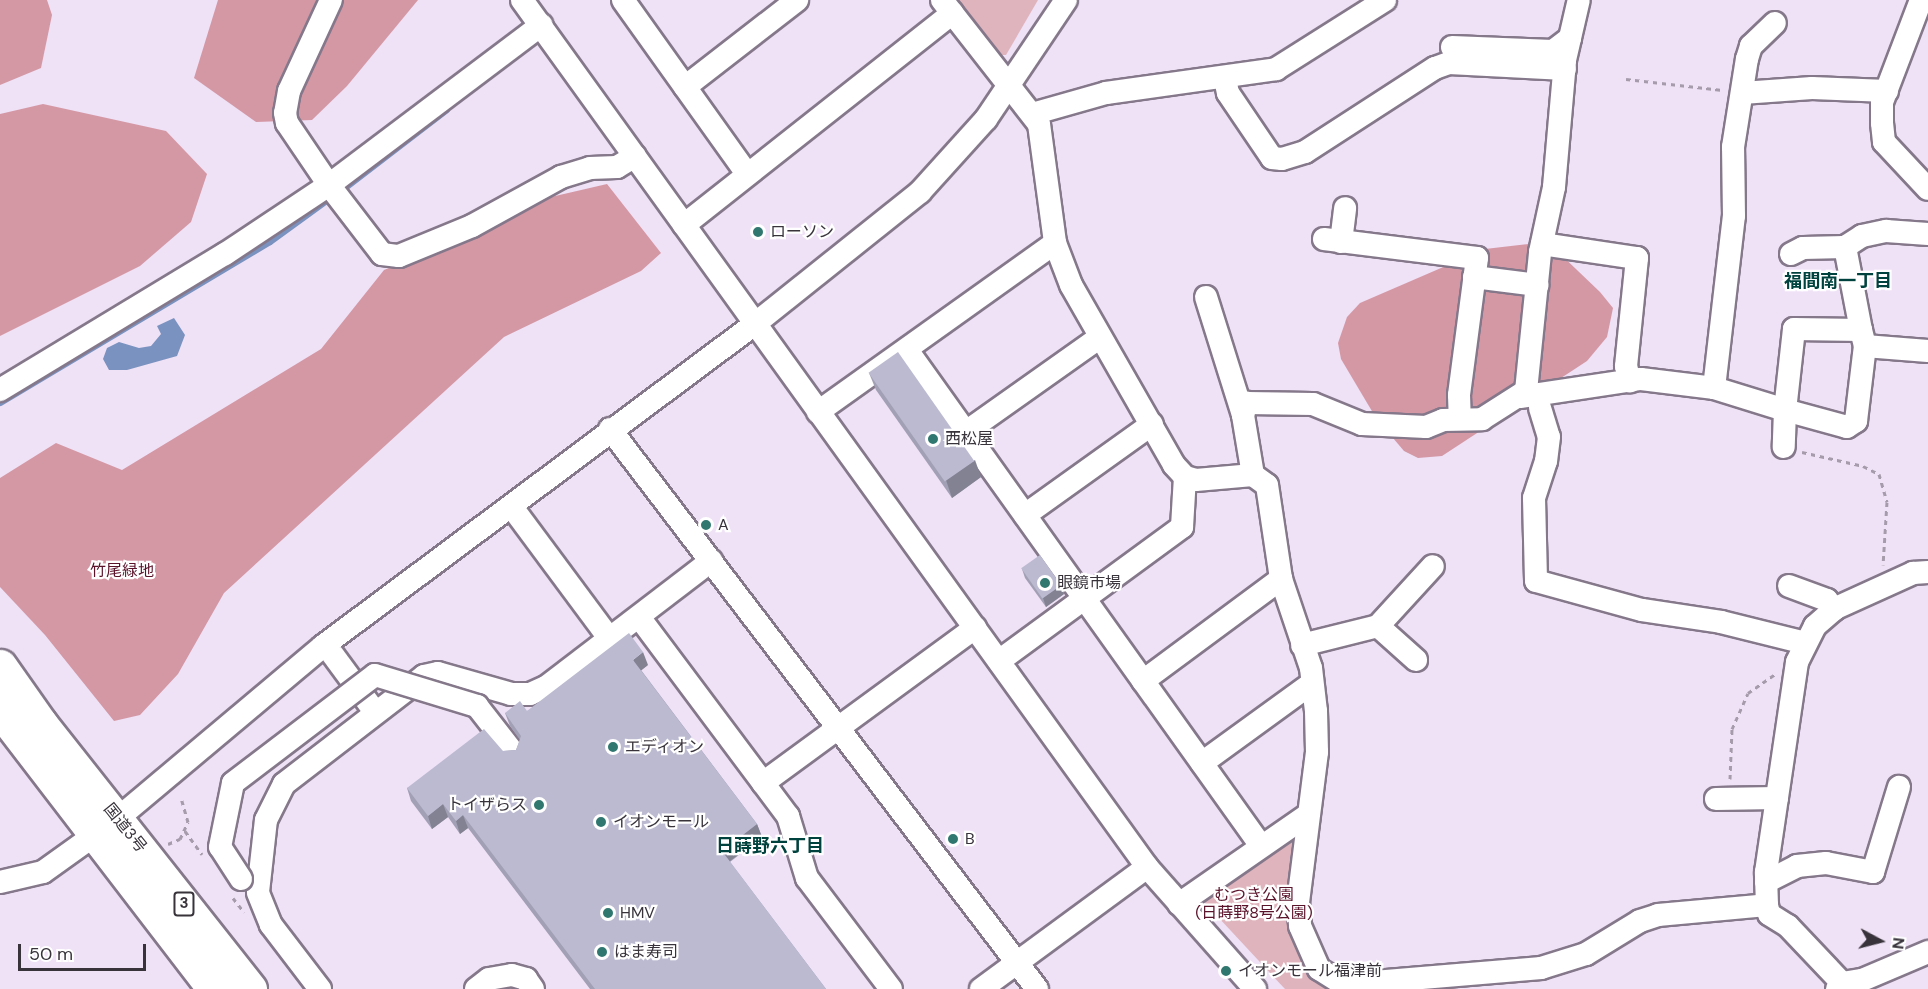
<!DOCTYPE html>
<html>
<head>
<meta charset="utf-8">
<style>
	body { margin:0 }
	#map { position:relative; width:1928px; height:989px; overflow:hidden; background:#efe1f6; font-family:"DM Sans","Noto Sans JP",sans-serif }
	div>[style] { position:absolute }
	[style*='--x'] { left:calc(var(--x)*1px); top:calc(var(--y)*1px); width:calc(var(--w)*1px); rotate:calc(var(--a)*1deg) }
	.green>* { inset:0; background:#dfb4bc }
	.forest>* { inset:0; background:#d498a5 }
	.water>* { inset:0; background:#7a92bf }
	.stream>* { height:5px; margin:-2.5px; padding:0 2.5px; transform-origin:2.5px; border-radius:2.5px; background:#7a92bf }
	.path>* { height:3px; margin-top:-1.5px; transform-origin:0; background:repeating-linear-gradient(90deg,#a59bab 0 4.5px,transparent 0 9px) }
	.roads { filter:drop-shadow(2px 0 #85788b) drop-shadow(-2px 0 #85788b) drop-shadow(0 2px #85788b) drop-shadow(0 -2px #85788b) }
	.minor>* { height:22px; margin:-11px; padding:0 11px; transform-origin:11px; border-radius:11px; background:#fff }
	.highway>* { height:33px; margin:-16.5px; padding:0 16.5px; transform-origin:16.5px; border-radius:16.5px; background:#fff }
	.bridges { filter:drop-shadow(2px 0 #85788b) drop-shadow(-2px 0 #85788b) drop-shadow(0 2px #85788b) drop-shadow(0 -2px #85788b) }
	.minor-bridge>* { height:22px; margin:-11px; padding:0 11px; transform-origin:11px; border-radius:11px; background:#fff }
	.wall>* { inset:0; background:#a1a0b4 }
	.shaded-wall>* { inset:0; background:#838292 }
	.building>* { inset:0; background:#bbbad1; transform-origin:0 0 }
	.dots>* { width:16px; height:16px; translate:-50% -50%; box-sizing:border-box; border:3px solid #fff; border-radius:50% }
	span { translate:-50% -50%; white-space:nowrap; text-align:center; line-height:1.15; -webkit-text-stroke:4.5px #fff; paint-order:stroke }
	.shield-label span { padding:2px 4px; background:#fff; border:2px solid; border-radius:4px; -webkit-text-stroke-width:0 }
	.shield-label { font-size:15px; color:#38333b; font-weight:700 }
	.poi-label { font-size:16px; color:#38333b }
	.left { translate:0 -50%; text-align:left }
	.right { translate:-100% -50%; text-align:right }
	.park-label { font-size:16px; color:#59132a }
	.street-label { font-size:16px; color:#38333b }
	.neighbourhood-label { font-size:18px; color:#00423d; font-weight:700 }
	.north { position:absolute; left:1850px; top:911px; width:60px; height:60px; -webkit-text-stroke:4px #fff; paint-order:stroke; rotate:97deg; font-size:16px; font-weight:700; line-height:24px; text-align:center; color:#38333b }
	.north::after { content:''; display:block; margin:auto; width:21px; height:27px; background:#38333b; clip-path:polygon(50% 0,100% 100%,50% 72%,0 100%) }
	.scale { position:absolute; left:18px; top:944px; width:128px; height:27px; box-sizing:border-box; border:3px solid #38333b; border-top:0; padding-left:8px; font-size:18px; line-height:21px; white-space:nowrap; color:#38333b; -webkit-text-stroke:4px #fff; paint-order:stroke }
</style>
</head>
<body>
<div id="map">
	<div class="green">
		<div style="clip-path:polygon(953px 0,1038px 0,1006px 55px,995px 55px)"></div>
		<div style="clip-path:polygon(1291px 834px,1297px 838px,1292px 919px,1346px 989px,1285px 989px,1205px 903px,1205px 895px)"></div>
	</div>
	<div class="forest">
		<div style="clip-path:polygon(0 0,47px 0,52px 15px,41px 68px,0 85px)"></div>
		<div style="clip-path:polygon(218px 0,418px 0,347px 86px,312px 120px,256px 122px,194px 78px)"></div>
		<div style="clip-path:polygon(43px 104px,166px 131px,207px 174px,191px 222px,140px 266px,0 336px,0 114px)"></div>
		<div style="clip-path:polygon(607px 184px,661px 253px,641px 271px,504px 337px,224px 593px,178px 674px,140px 715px,114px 721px,45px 635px,0 587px,0 478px,56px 443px,122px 470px,321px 349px,384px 270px,465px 236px,538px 200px)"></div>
		<div style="clip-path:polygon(1529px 244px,1555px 249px,1600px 292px,1613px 308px,1607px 337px,1587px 361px,1442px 456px,1418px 458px,1404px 451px,1376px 418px,1341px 359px,1338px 343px,1347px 317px,1360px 303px,1485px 249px)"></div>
	</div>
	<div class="water">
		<div style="clip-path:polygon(174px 318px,185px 335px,177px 356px,127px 370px,109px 370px,103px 359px,107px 348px,119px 342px,139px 348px,151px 346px,161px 334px,157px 326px)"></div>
	</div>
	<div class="stream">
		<div style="--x:340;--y:192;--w:135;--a:-37.5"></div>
		<div style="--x:0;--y:403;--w:314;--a:-30.8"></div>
		<div style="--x:270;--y:242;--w:77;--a:-36"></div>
	</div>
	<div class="path">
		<div style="--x:1626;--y:79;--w:97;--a:6.5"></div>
		<div style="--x:1802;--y:452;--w:63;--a:12.9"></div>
		<div style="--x:1863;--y:466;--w:18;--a:27"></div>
		<div style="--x:1879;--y:474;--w:29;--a:74"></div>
		<div style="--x:1887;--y:502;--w:63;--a:93.6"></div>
		<div style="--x:1730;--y:779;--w:50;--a:-87.7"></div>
		<div style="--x:1732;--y:729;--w:39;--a:-66"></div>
		<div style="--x:1748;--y:693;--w:35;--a:-35"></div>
		<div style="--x:185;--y:831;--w:29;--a:54"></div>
		<div style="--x:168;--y:844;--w:13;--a:-23"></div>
		<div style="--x:180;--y:839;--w:19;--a:-65"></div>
		<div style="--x:188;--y:822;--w:26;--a:-106"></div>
		<div style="--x:233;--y:898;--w:18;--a:52"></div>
	</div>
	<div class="roads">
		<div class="minor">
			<div style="--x:331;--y:0;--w:100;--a:114.8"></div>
			<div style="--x:289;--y:91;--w:22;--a:100"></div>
			<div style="--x:285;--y:113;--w:10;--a:79"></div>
			<div style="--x:287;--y:123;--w:75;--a:55.9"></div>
			<div style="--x:329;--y:185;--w:87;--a:52.5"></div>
			<div style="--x:382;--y:254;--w:17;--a:7"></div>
			<div style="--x:399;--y:256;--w:79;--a:-22.3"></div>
			<div style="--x:472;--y:226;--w:102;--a:-28.8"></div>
			<div style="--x:561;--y:177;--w:30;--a:-17"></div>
			<div style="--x:590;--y:168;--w:27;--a:-2"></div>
			<div style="--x:617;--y:167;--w:21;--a:-31"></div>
			<div style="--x:522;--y:0;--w:1069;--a:54.21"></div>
			<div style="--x:1147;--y:867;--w:163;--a:48.5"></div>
			<div style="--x:623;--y:0;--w:214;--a:54.5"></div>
			<div style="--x:942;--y:0;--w:157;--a:52"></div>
			<div style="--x:1039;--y:124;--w:120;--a:82.3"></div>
			<div style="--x:1055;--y:243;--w:45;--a:69.1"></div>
			<div style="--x:1071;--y:285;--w:207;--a:60.2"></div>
			<div style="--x:1174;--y:465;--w:16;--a:47"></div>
			<div style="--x:1185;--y:477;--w:11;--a:15"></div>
			<div style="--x:1196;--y:480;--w:57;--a:-5"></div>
			<div style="--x:1253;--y:475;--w:17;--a:36"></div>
			<div style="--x:1267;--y:485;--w:95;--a:81.5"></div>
			<div style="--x:1281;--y:579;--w:94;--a:71.4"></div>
			<div style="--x:1311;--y:668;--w:43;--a:83.4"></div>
			<div style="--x:1316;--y:711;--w:41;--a:88.6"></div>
			<div style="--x:1317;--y:752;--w:151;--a:97.2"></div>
			<div style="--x:1298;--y:902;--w:24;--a:85"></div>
			<div style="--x:1300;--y:926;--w:47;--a:66.2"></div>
			<div style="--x:1319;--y:969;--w:22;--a:32"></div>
			<div style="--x:1338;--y:981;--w:36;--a:2"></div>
			<div style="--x:1374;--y:982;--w:168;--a:-4.8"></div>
			<div style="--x:1541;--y:968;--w:47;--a:-17.3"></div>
			<div style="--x:1586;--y:954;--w:63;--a:-31.4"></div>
			<div style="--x:1640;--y:921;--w:19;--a:-18"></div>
			<div style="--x:1658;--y:915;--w:109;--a:-5.2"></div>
			<div style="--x:1921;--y:0;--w:109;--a:110.9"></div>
			<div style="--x:1882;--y:102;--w:21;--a:90"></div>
			<div style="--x:1882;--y:123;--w:19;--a:84"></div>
			<div style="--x:1884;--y:142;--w:64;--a:46.9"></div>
			<div style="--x:1452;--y:47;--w:101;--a:2.3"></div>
			<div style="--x:1553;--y:51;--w:21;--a:-37"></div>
			<div style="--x:1570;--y:38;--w:39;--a:-77"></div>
			<div style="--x:1225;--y:79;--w:14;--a:78"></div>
			<div style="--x:1228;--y:93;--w:78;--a:55.9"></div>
			<div style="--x:1272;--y:158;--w:10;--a:6"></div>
			<div style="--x:1282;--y:159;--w:24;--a:-17"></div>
			<div style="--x:1305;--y:152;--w:155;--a:-32.9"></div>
			<div style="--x:1435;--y:68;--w:15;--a:-20"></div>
			<div style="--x:1449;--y:63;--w:116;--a:3"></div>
			<div style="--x:685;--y:87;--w:142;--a:-37.8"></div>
			<div style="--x:1742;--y:93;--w:70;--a:-4.1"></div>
			<div style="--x:1812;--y:88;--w:75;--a:2.3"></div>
			<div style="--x:1032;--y:114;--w:77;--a:-15.8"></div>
			<div style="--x:1106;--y:93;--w:172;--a:-8"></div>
			<div style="--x:1276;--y:69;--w:129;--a:-32.3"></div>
			<div style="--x:684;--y:225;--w:342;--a:-38.3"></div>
			<div style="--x:1324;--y:239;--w:154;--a:7.1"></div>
			<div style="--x:1477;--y:258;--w:138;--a:97.5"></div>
			<div style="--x:1459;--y:395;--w:23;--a:88"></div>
			<div style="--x:1341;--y:242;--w:34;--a:-83"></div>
			<div style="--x:1542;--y:244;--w:96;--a:8.4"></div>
			<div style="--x:1637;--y:258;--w:109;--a:95.8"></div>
			<div style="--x:1626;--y:366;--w:16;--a:75"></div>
			<div style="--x:1791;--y:254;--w:13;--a:-27"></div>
			<div style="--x:1803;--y:248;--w:42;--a:-1.4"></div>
			<div style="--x:1474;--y:277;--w:64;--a:7.2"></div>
			<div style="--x:1206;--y:297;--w:124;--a:72.6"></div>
			<div style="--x:1861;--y:330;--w:85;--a:-100.9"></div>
			<div style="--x:1845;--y:247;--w:20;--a:-33"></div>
			<div style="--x:1862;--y:236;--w:25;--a:-12"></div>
			<div style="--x:1886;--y:231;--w:42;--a:4.1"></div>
			<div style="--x:1865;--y:346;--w:63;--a:4.5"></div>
			<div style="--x:907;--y:350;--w:609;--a:54.48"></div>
			<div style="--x:1714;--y:388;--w:173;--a:-83.4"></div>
			<div style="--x:1734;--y:216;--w:69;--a:-90.8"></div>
			<div style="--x:1733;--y:147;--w:89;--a:-81"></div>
			<div style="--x:1747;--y:59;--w:14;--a:-73"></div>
			<div style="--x:1751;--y:46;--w:33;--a:-44"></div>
			<div style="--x:0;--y:390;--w:263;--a:-31.2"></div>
			<div style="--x:225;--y:254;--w:125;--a:-33.6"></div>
			<div style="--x:329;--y:185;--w:266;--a:-37"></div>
			<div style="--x:1520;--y:397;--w:122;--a:-8.5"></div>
			<div style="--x:1641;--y:379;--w:74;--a:7"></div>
			<div style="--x:1714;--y:388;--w:74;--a:17.2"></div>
			<div style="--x:1785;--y:410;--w:64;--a:15.3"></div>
			<div style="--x:1847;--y:427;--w:11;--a:-34"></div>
			<div style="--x:1856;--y:421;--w:76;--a:-83.2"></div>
			<div style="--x:1865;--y:346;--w:16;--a:-104"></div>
			<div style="--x:1861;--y:330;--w:67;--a:-179.1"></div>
			<div style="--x:1794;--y:329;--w:81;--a:96.3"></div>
			<div style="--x:1785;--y:410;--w:37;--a:92"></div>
			<div style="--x:1540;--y:408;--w:30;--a:73"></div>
			<div style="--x:1549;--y:437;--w:24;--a:97"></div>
			<div style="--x:1546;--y:461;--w:39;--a:108"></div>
			<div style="--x:1534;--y:498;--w:83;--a:88.6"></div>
			<div style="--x:1536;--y:581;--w:110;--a:15.3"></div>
			<div style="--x:1642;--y:610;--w:80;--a:8.6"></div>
			<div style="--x:1721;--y:622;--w:87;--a:14"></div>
			<div style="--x:818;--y:412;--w:291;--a:-35.5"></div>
			<div style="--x:610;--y:429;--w:704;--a:52.67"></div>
			<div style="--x:966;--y:432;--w:164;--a:-35.3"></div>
			<div style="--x:1253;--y:475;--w:61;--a:-99.5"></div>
			<div style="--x:1243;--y:415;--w:13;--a:-72"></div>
			<div style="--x:1247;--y:403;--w:66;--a:0.9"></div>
			<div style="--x:1313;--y:404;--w:53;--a:22.2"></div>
			<div style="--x:1362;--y:424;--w:64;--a:2.7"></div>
			<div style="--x:1426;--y:427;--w:18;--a:-22"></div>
			<div style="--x:1443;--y:420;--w:39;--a:-1"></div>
			<div style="--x:1482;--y:419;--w:52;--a:-32.5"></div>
			<div style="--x:1526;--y:391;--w:140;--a:-84.2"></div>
			<div style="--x:1540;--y:252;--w:66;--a:-77.8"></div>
			<div style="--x:1554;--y:187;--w:127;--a:-85"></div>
			<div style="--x:1565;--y:60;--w:23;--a:-77"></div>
			<div style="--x:517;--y:514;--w:156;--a:53.4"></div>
			<div style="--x:1025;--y:515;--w:156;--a:-35.6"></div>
			<div style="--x:1789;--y:586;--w:40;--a:20.2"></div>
			<div style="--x:1827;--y:600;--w:12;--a:55"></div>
			<div style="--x:639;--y:617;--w:249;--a:53.2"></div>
			<div style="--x:788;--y:816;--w:65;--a:73"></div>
			<div style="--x:807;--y:878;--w:139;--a:52.9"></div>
			<div style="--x:1378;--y:626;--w:81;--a:-47.5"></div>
			<div style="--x:1302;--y:645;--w:78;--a:-14"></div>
			<div style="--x:1378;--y:626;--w:51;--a:41.8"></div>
			<div style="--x:333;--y:655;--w:71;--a:53.6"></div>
			<div style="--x:999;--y:661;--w:227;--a:-36.2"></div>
			<div style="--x:1182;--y:527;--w:50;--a:-86.6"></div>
			<div style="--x:1143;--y:681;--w:172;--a:-36.5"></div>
			<div style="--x:1202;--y:763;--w:136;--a:-36"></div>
			<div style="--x:763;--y:783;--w:263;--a:-36.2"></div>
			<div style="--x:1716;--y:799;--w:61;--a:-0.9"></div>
			<div style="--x:0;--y:882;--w:44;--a:-13.1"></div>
			<div style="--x:43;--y:872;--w:91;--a:-35.6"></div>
			<div style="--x:117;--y:819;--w:269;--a:-40"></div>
			<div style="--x:323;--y:646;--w:540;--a:-36.72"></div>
			<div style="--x:756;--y:323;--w:210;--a:-38.6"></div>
			<div style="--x:920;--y:192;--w:98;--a:-47.9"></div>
			<div style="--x:986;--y:119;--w:143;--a:-56.1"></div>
			<div style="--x:1766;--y:882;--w:35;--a:-27"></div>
			<div style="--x:1797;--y:866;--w:29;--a:-6"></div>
			<div style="--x:1826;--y:863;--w:48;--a:10.8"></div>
			<div style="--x:1873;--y:872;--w:89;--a:-73"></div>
			<div style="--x:1179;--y:904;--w:155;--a:-34.7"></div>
			<div style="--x:1842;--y:983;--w:79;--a:-133.5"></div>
			<div style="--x:1788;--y:926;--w:22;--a:-148"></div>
			<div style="--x:1769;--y:914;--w:9;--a:-103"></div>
			<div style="--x:1767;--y:905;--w:33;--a:-92"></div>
			<div style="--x:1766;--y:872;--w:212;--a:-81.6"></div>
			<div style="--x:1797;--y:662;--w:40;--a:-63.4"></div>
			<div style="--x:1815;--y:626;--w:28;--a:-41"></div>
			<div style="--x:1836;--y:608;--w:85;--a:-24.4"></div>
			<div style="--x:1913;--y:573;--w:15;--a:-4"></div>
			<div style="--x:320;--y:989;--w:81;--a:-127.4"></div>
			<div style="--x:271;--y:925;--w:35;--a:-112"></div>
			<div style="--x:258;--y:892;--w:72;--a:-83.7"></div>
			<div style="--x:266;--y:820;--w:40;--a:-63.4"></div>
			<div style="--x:284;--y:784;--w:177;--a:-37.6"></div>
			<div style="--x:424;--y:676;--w:14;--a:-12"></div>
			<div style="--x:438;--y:673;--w:76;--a:16"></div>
			<div style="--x:511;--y:694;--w:19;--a:0"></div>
			<div style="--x:530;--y:694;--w:17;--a:-24"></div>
			<div style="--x:546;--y:687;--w:208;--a:-37.4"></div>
			<div style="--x:476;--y:989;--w:16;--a:-38"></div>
			<div style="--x:489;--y:979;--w:23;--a:-10"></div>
			<div style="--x:512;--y:975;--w:15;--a:16"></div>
			<div style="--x:526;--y:979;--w:12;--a:55"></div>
			<div style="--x:981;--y:989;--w:206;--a:-36.3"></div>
			<div style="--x:1837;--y:989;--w:8;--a:-50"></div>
			<div style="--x:1842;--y:983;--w:20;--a:-9"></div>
			<div style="--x:1862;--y:980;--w:72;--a:-23"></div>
		</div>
		<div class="highway">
			<div style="--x:0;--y:666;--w:70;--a:54.9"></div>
			<div style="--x:40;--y:723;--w:339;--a:51.7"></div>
			<div style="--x:0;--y:710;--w:352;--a:52.5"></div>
		</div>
	</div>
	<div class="bridges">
		<div class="minor-bridge">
			<div style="--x:241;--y:879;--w:38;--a:-123"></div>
			<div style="--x:220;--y:847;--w:65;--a:-78.5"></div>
			<div style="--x:233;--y:783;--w:178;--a:-37.3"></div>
			<div style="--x:375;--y:675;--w:107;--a:16.9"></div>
			<div style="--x:477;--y:706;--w:58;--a:52"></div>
		</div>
	</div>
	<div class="wall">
		<div style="clip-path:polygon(869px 373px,981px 477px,952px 498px,876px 390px)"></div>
		<div style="clip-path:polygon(1022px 569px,1061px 585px,1064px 594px,1046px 607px,1025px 578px)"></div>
		<div style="clip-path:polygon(648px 665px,641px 670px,757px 824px,762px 837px,730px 862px,826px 989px,590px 989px,468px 828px,460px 834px,448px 817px,432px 829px,411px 801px,407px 788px,503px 751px,516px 750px,520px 740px,510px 726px,505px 713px,527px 711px)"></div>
	</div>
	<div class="shaded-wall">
		<div style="clip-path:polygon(975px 460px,981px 477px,952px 498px,946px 480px)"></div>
		<div style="clip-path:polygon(1061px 585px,1064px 594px,1046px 607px,1043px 598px)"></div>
		<div style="clip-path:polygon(643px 652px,648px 665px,638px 673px,633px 660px)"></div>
		<div style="clip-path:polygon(443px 804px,448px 817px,432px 829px,428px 816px)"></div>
		<div style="clip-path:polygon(463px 815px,468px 828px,460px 834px,456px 821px)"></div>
		<div style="clip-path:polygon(757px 824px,762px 837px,726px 864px,722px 851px)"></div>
	</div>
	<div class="building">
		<div style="left:898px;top:352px;width:133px;height:36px;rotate:55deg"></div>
		<div style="left:1040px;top:555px;width:37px;height:23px;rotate:55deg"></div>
		<div style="clip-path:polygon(629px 633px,643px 652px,633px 660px,757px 824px,722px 851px,826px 989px,595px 989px,463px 815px,456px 821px,443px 804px,428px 816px,407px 788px,484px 729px,503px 751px,516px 750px,521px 736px,505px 713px,520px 701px,527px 711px)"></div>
	</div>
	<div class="dots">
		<div style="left:758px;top:232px;background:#2f776f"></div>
		<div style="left:933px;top:439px;background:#2f776f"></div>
		<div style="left:706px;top:525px;background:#2f776f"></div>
		<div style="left:1045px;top:583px;background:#2f776f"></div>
		<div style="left:613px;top:747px;background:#2f776f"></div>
		<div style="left:539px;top:805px;background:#2f776f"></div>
		<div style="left:601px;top:822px;background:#2f776f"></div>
		<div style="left:953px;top:839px;background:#2f776f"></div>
		<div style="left:608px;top:913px;background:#2f776f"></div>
		<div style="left:602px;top:952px;background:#2f776f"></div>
		<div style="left:1226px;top:971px;background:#2f776f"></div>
	</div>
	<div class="shield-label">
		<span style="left:184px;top:904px">3</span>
	</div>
	<div class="poi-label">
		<span class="left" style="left:770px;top:232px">ローソン</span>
		<span class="left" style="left:945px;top:439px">西松屋</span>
		<span class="left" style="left:718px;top:525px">A</span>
		<span class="left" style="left:1057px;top:583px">眼鏡市場</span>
		<span class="left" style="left:625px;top:747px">エディオン</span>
		<span class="right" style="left:527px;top:805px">トイザらス</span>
		<span class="left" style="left:613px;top:822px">イオンモール</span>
		<span class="left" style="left:965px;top:839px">B</span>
		<span class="left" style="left:620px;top:913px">HMV</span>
		<span class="left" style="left:614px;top:952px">はま寿司</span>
		<span class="left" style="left:1238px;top:971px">イオンモール福津前</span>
	</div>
	<div class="park-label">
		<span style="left:122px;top:571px">竹尾緑地</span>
		<span style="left:1254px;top:904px">むつき公園<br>(日蒔野8号公園)</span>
	</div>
	<div class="street-label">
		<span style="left:125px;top:828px;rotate:51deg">国道3号</span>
	</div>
	<div class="neighbourhood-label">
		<span style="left:1838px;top:281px">福間南一丁目</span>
		<span style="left:770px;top:846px">日蒔野六丁目</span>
	</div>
	<div class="north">N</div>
	<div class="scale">50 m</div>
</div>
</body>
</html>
